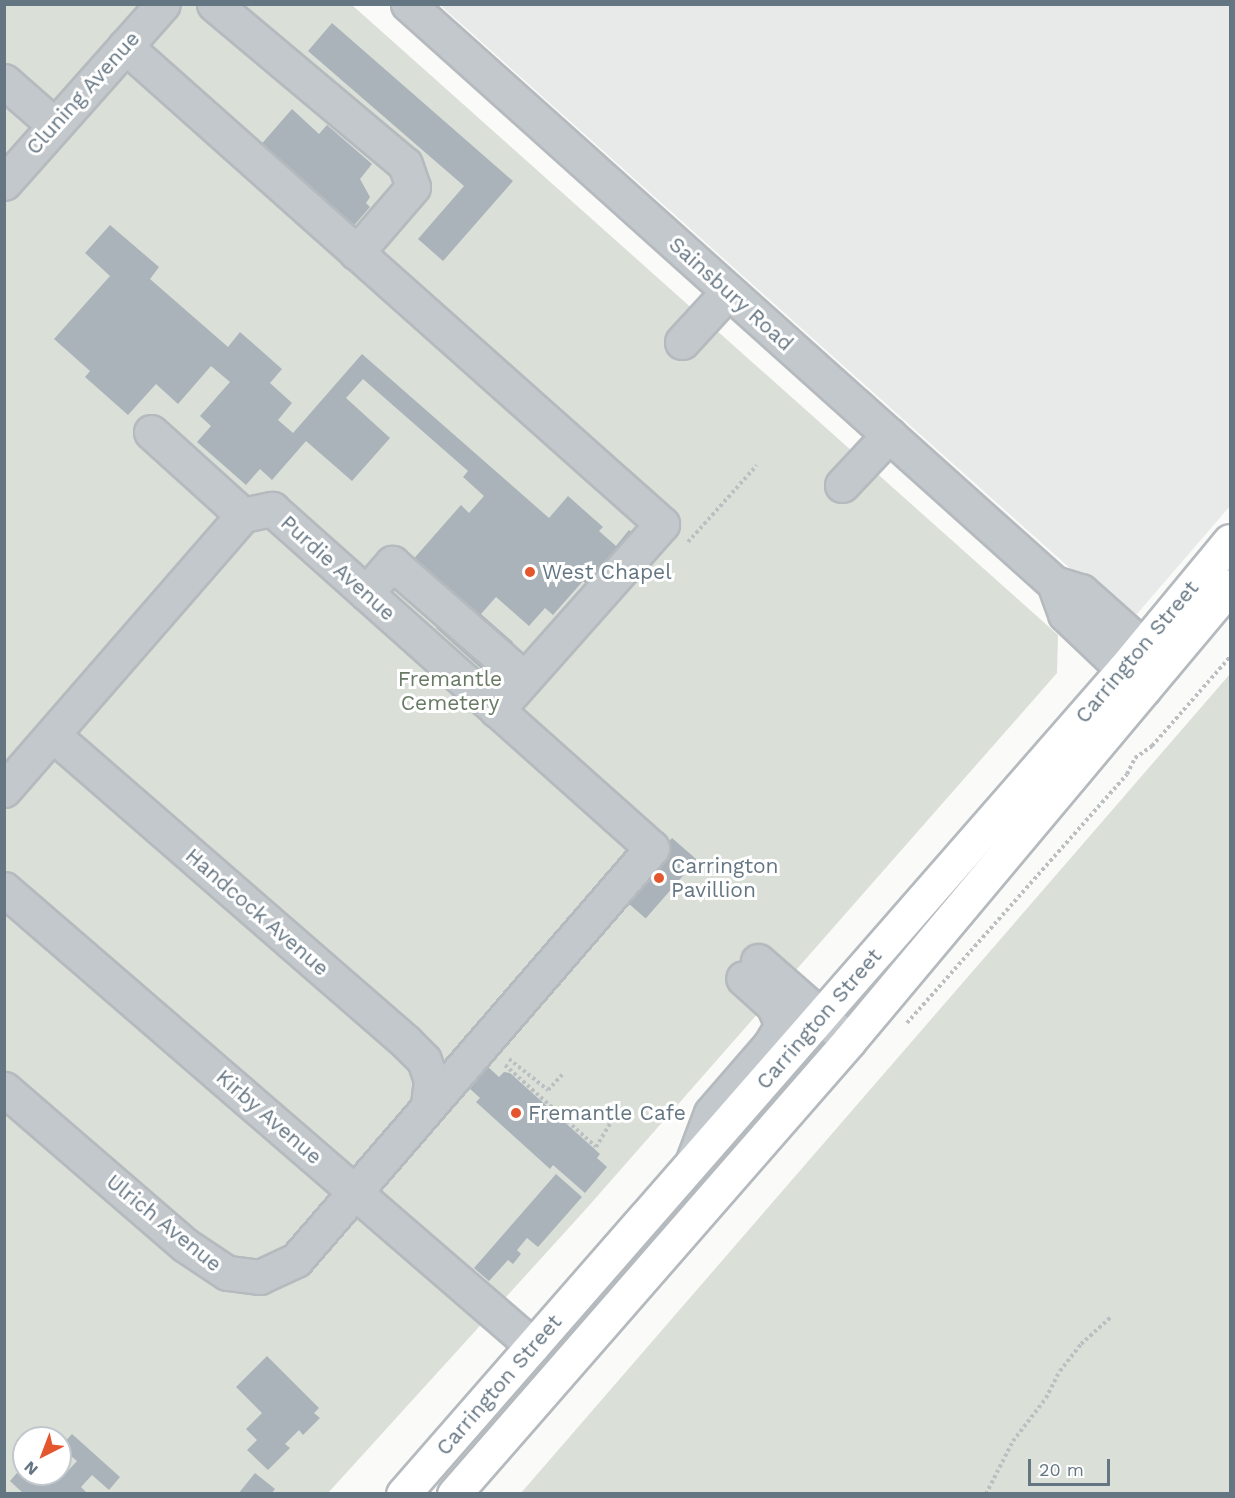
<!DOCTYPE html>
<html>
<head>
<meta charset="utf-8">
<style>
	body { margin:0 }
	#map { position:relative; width:1235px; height:1498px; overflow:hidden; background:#fafaf8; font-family:"Work Sans",sans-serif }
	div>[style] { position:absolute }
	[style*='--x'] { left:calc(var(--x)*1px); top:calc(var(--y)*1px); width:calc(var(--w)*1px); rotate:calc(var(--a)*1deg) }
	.built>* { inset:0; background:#e8e9e9 }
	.green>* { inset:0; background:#dadfd7 }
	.building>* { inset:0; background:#aab3b9; transform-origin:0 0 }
	.path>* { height:4px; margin-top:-2px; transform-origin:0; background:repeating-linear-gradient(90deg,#bbbfc2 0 3px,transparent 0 6px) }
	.roads { filter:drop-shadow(2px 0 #b5babe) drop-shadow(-2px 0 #b5babe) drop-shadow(0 2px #b5babe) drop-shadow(0 -2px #b5babe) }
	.minor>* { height:33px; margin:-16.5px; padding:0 16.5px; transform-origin:16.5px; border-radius:16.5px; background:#c3c8cc }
	.major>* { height:33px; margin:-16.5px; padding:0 16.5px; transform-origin:16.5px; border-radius:16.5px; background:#fff }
	.dots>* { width:16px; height:16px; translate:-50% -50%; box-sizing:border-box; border:3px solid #fff; border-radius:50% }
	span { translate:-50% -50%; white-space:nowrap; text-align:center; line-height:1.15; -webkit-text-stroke:6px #fff; paint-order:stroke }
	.street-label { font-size:21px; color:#657683 }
	.poi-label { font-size:21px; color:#657683 }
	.left { translate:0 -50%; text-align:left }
	.park-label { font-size:21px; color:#687a64 }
	.frame { position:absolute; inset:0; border:6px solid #657683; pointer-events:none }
	.north { position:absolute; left:12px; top:1426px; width:60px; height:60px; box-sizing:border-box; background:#fff; border:2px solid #c1c8cd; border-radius:50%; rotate:222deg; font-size:16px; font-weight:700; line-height:24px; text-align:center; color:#657683 }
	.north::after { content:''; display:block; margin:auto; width:21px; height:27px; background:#e4572e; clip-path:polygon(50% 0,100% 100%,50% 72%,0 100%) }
	.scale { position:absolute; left:1028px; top:1459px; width:82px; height:27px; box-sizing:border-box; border:3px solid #657683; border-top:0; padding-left:8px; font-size:18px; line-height:21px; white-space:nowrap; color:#657683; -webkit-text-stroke:4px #fff; paint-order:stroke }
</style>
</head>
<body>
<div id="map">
	<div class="built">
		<div style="clip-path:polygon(440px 5px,1230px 5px,1230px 506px,1130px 622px)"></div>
	</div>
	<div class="green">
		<div style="clip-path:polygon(evenodd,5px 5px,352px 5px,1058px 635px,1057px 673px,586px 1209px,328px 1493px,5px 1494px,5px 5px,24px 1438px,60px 1438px,60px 1474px,24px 1474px,24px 1438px)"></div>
		<div style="clip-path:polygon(1230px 674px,1230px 1493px,521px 1493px)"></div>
	</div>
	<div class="building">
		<div style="clip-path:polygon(332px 23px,513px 181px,443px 261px,418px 239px,464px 186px,308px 51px)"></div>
		<div style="clip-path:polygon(292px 109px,319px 134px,327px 125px,372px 164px,360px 179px,370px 197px,366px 203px,370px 207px,351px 229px,258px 148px)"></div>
		<div style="clip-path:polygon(110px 225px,159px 267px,150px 279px,228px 347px,240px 332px,282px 369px,270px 383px,292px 403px,278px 420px,293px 433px,362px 354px,549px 518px,568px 496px,603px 527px,599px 531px,616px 546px,629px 530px,656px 553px,611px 605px,583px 581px,553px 615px,545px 608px,529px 626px,496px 597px,481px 614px,513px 642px,486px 673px,436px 628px,457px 604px,410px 563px,461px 505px,469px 513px,484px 496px,463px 477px,468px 471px,363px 379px,346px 398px,390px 438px,352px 481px,306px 441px,272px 480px,260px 469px,246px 485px,197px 442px,211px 426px,200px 416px,230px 382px,211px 366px,178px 404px,156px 384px,128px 415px,85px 377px,90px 371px,54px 339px,110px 276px,85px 253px)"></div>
		<div style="left:672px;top:838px;width:33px;height:78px;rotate:41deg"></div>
		<div style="clip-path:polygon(487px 1066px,499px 1077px,504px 1072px,510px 1073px,600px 1154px,597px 1158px,607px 1167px,585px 1193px,553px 1165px,550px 1169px,476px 1102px,480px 1098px,468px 1087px)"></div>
		<div style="clip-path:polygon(556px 1174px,582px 1197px,538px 1247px,527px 1238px,517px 1250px,521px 1254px,513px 1264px,508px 1260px,489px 1281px,474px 1268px)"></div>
		<div style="clip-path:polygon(267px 1356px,319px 1408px,314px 1413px,320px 1418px,303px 1435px,299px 1430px,285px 1444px,290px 1448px,268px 1470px,247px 1450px,257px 1440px,246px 1429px,262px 1413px,236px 1387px)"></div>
		<div style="clip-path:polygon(72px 1434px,120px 1477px,109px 1490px,92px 1475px,81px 1487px,88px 1494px,24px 1494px,10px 1481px,24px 1465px,24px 1474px,60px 1474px,60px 1470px,65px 1474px,77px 1461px,60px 1447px)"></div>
		<div style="clip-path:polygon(255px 1473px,275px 1489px,271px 1494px,238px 1494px)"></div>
	</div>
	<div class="path">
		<div style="--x:688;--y:542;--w:103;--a:-48.1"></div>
		<div style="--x:907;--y:1023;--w:332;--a:-48.5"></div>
		<div style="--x:1127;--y:774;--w:18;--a:-63"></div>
		<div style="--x:1135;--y:758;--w:21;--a:-35"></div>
		<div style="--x:1152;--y:746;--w:118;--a:-48.8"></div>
		<div style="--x:509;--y:1059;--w:50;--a:38.5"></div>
		<div style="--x:548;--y:1090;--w:22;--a:-47"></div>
		<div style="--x:505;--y:1065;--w:122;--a:42"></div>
		<div style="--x:596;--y:1147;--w:33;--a:-59"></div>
		<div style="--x:986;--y:1494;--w:59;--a:-63"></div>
		<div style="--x:1013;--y:1441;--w:54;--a:-52.5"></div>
		<div style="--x:1046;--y:1398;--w:30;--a:-63"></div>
		<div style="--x:1060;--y:1371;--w:34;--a:-52"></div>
		<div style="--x:1081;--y:1344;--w:40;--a:-42"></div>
	</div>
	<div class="roads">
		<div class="minor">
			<div style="--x:214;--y:4;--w:249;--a:40"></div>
			<div style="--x:405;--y:164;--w:24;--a:71"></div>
			<div style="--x:413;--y:187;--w:87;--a:130.8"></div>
			<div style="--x:408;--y:4;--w:868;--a:41.87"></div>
			<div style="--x:1054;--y:583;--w:28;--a:17"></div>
			<div style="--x:1081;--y:591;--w:111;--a:41.7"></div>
			<div style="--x:125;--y:46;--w:719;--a:41.67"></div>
			<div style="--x:662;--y:524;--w:249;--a:131.6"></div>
			<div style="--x:4;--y:81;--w:65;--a:41.3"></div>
			<div style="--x:4;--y:183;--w:239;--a:-48.4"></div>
			<div style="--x:682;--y:342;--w:68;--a:-47.4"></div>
			<div style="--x:151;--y:432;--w:124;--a:42.1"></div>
			<div style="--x:842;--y:485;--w:69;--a:-46.8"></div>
			<div style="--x:1054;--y:583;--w:33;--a:70"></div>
			<div style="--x:1065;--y:614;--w:109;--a:43.5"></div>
			<div style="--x:366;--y:593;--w:40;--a:-49"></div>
			<div style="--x:392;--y:563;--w:176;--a:41.1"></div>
			<div style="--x:53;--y:735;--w:468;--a:41"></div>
			<div style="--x:406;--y:1042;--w:25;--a:45"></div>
			<div style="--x:424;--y:1060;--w:21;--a:71"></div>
			<div style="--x:431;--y:1080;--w:26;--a:97"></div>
			<div style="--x:4;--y:790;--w:364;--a:-49"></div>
			<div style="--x:243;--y:515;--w:30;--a:-12"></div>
			<div style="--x:272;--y:509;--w:509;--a:41.74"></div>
			<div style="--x:652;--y:848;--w:544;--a:130.83"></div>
			<div style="--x:296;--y:1260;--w:40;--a:155"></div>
			<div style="--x:260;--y:1277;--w:33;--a:-173"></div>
			<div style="--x:227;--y:1273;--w:50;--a:-146.3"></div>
			<div style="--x:185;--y:1245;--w:239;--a:-139.2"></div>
			<div style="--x:4;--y:889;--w:699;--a:40.82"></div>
			<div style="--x:758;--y:961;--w:121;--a:41.3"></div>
			<div style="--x:692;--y:1163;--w:53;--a:-69.2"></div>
			<div style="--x:711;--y:1113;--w:90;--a:-49.1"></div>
			<div style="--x:770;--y:1045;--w:23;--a:-59"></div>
			<div style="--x:782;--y:1025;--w:22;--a:-114"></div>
			<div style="--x:773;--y:1005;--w:40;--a:-138"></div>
		</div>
		<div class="major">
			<div style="--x:403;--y:1494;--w:1096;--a:-48.85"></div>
			<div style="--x:1124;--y:669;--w:166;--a:-50.4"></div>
			<div style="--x:454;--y:1494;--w:601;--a:-48.91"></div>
			<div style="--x:849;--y:1041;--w:593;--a:-50.06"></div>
		</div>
	</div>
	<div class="dots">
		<div style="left:530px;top:572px;background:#e4572e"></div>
		<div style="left:659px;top:878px;background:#e4572e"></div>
		<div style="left:516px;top:1113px;background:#e4572e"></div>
	</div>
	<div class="street-label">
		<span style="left:83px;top:93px;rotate:-48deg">Cluning Avenue</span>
		<span style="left:731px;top:294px;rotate:42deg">Sainsbury Road</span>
		<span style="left:338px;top:568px;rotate:42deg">Purdie Avenue</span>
		<span style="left:1137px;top:652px;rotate:-50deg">Carrington Street</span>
		<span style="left:257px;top:912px;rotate:41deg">Handcock Avenue</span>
		<span style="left:819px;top:1019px;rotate:-49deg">Carrington Street</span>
		<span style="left:269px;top:1117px;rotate:41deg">Kirby Avenue</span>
		<span style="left:164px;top:1223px;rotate:39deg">Ulrich Avenue</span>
		<span style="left:499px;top:1385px;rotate:-49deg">Carrington Street</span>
	</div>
	<div class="poi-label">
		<span class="left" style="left:542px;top:572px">West Chapel</span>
		<span class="left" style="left:671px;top:878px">Carrington<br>Pavillion</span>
		<span class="left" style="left:528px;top:1113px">Fremantle Cafe</span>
	</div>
	<div class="park-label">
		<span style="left:450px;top:691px">Fremantle<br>Cemetery</span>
	</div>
	<div class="frame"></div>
	<div class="north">N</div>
	<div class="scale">20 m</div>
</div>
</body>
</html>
